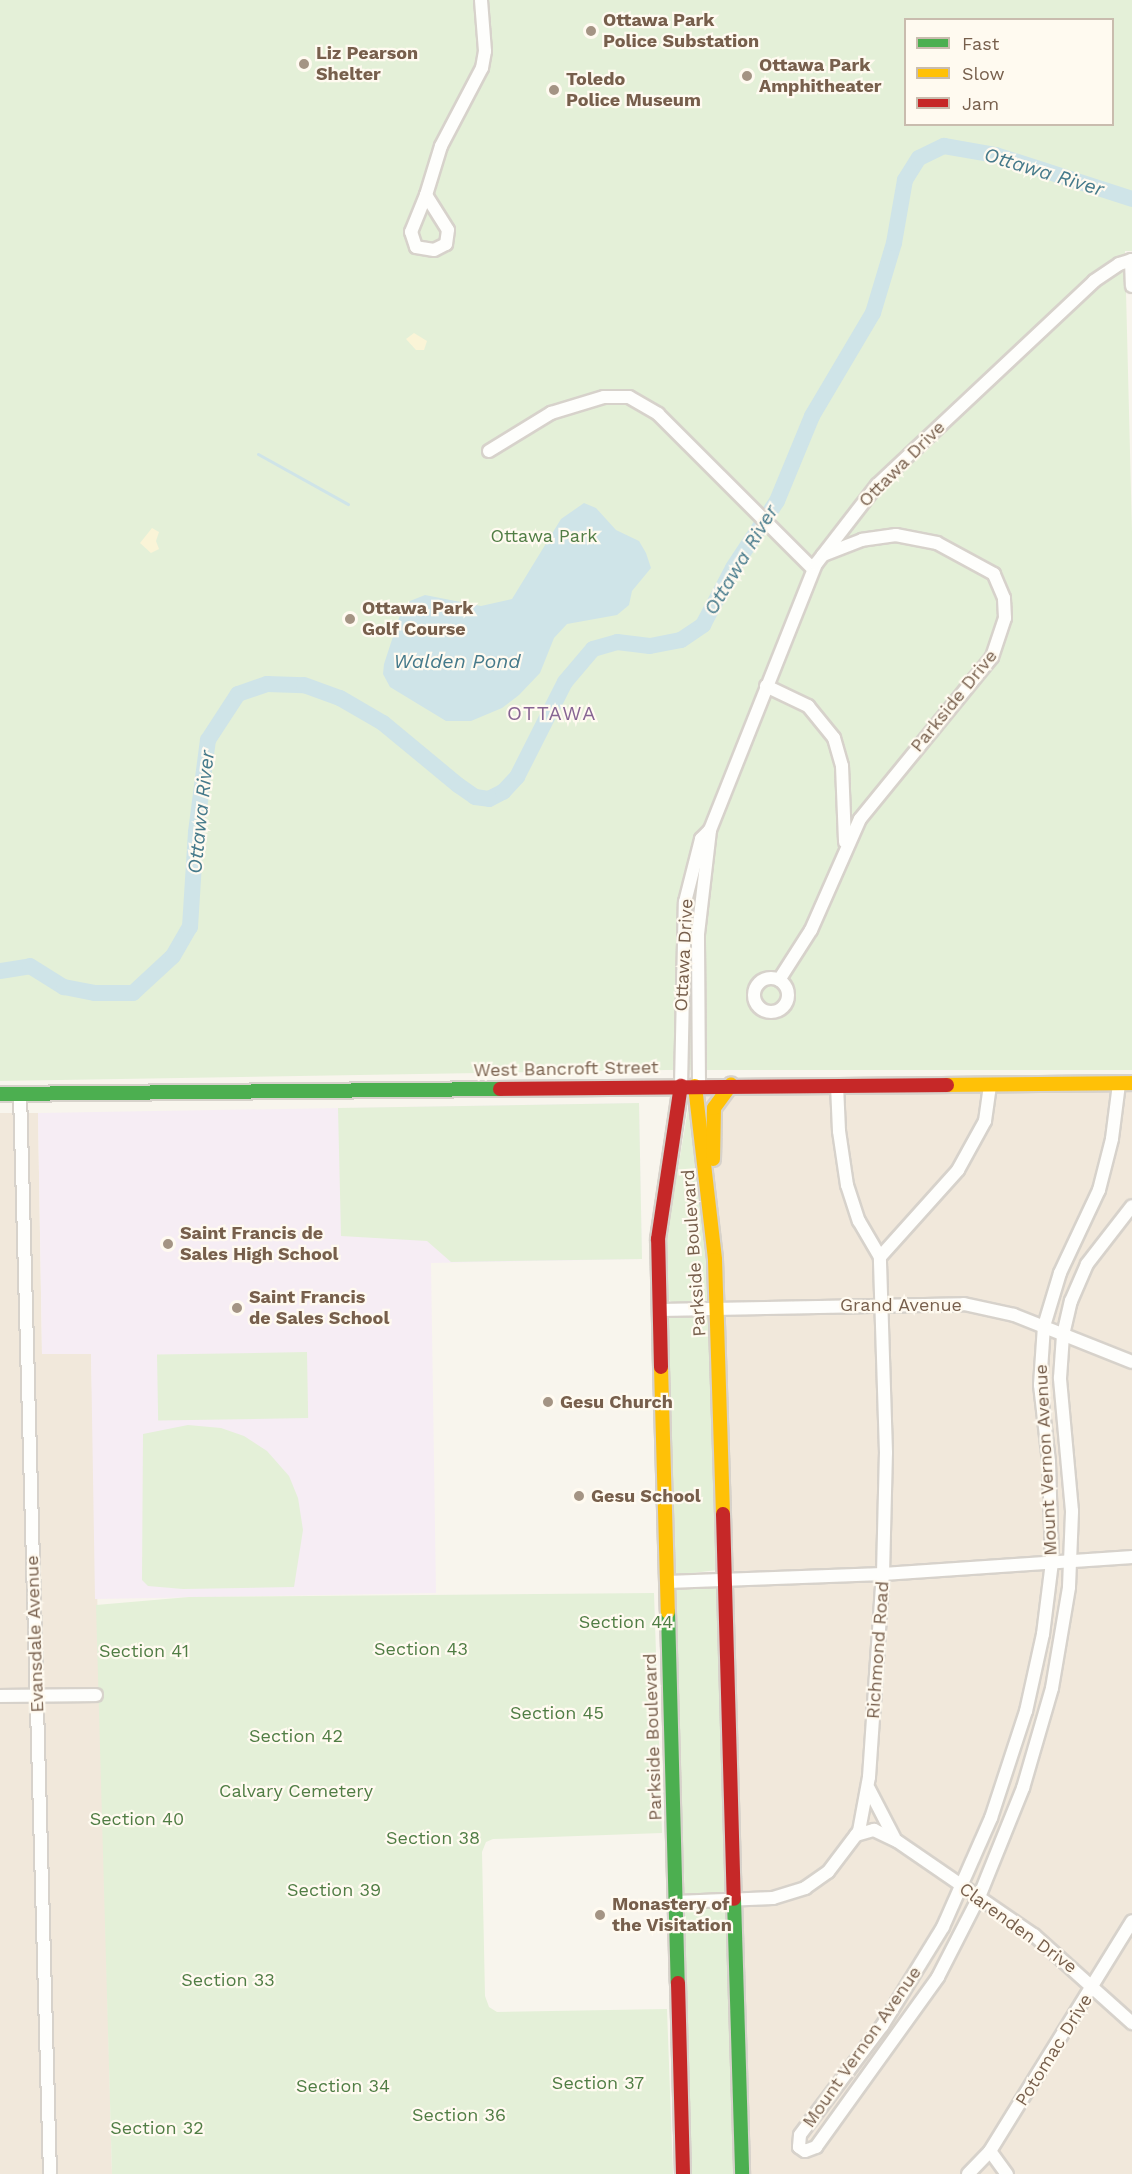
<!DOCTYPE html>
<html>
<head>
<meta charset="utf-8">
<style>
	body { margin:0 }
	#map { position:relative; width:1132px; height:2174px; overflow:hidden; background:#f8f5ed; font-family:"Work Sans",sans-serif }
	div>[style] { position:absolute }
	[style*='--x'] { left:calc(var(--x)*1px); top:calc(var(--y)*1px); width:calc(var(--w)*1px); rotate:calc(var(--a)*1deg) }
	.residential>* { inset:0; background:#f1e8db }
	.education>* { inset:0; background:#f6edf4 }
	.green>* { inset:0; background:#e4f0d8; transform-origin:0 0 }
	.sand>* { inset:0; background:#faf4d7 }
	.water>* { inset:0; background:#cfe4e8 }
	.stream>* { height:3px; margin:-1.5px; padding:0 1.5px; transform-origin:1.5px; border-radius:1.5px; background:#cfe4e8 }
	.river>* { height:16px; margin:-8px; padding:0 8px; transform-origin:8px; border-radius:8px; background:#cfe4e8 }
	.roads { filter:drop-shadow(2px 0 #d7d2cb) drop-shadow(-2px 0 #d7d2cb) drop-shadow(0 2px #d7d2cb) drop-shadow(0 -2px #d7d2cb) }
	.street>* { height:12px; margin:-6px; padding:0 6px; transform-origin:6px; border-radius:6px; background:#fefefc }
	.street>.ring { margin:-6px; padding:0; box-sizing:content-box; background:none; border:12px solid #fefefc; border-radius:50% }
	.fast>* { height:14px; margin:-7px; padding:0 7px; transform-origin:7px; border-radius:7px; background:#4caf50 }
	.slow>* { height:14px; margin:-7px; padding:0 7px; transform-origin:7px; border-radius:7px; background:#ffc107 }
	.jam>* { height:14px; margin:-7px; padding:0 7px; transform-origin:7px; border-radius:7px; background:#c62828 }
	.dots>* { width:16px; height:16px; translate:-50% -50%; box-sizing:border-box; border:3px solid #fffaf0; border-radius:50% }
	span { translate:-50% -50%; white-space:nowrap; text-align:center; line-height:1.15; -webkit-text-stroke:4.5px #fffaf0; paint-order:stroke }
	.poi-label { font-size:18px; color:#775f4c; font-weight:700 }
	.left { translate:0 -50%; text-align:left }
	.street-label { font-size:18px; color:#775f4c }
	.park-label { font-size:18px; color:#507d44 }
	.water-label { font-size:20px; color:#467a8b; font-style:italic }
	.neighbourhood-label { font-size:20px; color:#876593; letter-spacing:1.5px }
	.legend { position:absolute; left:904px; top:18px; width:210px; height:108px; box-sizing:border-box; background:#fffaf0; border:2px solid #c9bcae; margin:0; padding:8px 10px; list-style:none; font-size:18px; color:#775f4c }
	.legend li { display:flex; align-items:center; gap:12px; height:30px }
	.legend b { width:30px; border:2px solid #c9bcae }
</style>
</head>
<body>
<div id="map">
	<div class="residential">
		<div style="clip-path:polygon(1132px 1083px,1132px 2174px,742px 2174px,715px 1260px,695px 1086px)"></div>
		<div style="clip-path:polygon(0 1113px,38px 1113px,42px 1354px,91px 1353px,112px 2174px,0 2174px)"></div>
	</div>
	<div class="education">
		<div style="clip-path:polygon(639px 1103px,642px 1259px,431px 1263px,436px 1593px,95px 1599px,91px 1354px,42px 1354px,38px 1113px)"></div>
	</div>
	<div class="green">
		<div style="clip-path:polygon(evenodd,0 0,1132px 0,1132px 251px,1125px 251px,1132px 532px,1132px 1070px,667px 1070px,0 1081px,0 0,906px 20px,1112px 20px,1112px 124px,906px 124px,906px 20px)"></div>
		<div style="clip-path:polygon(639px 1103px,642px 1259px,451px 1262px,427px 1241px,341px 1236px,338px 1108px)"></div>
		<div style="clip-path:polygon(689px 1103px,710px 1261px,710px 1298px,705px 1302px,673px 1303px,665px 1297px,663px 1258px)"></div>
		<div style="clip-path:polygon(706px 1315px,710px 1317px,717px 1570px,677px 1575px,674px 1573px,666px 1320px,674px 1315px)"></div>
		<div style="left:307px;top:1352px;width:66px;height:150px;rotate:89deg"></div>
		<div style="clip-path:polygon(188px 1425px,221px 1428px,244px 1436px,267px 1451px,289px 1476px,298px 1498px,303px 1530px,294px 1587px,183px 1589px,148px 1586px,142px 1580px,143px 1434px)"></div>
		<div style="clip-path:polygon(712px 1585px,718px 1590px,727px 1889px,722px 1893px,685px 1896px,673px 1591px,680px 1587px)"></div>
		<div style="clip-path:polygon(654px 1593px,662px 1833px,493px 1839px,486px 1842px,482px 1852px,485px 1996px,489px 2007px,497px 2012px,667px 2009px,673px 2174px,112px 2174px,96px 1605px,189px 1597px)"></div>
		<div style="clip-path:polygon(724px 1906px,727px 1909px,736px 2174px,689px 2174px,683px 1909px)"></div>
	</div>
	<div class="sand">
		<div style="clip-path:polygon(414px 333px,427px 341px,424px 350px,416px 350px,406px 339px)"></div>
		<div style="clip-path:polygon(152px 528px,159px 532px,156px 541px,159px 549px,151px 553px,140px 543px)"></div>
	</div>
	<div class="water">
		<div style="clip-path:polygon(584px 503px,596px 508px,616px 530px,639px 541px,646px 553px,651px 568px,632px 591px,629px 605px,617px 615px,567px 624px,554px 638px,540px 673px,519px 695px,502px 708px,471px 721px,446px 721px,390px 687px,383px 674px,384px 664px,401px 612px,410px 601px,425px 595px,481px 606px,512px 599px,561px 519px)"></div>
	</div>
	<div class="stream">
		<div style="--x:258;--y:454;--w:103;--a:29.1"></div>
	</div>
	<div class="river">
		<div style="--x:0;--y:971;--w:30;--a:-9"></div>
		<div style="--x:30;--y:966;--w:40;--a:32"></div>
		<div style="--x:64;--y:987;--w:32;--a:11"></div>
		<div style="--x:95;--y:993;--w:38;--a:0"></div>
		<div style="--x:133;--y:993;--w:54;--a:-42.8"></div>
		<div style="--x:173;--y:956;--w:34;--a:-60"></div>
		<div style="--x:190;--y:927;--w:95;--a:-86.4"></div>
		<div style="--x:196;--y:832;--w:93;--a:-82.6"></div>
		<div style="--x:208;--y:740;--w:55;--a:-56.9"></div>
		<div style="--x:238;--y:694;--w:31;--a:-19"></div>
		<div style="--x:267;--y:684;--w:37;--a:2"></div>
		<div style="--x:304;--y:685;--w:38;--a:20"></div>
		<div style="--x:340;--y:698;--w:50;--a:30.2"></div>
		<div style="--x:383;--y:723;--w:97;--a:39.6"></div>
		<div style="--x:458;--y:785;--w:21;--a:35"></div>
		<div style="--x:475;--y:797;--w:14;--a:8"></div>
		<div style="--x:489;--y:799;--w:16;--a:-27"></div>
		<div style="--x:503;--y:792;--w:21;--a:-47"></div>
		<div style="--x:517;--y:777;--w:106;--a:-63.2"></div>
		<div style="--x:565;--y:682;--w:43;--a:-49.7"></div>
		<div style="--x:593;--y:649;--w:25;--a:-16"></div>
		<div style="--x:617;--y:642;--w:33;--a:7"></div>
		<div style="--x:650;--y:646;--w:32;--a:-11"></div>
		<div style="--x:681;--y:640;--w:27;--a:-34"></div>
		<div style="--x:703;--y:625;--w:64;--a:-62.2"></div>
		<div style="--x:733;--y:568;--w:80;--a:-56.7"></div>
		<div style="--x:777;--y:501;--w:92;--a:-67.6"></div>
		<div style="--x:812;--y:416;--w:120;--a:-59.4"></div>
		<div style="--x:873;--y:313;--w:73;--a:-73.3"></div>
		<div style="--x:894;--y:243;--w:64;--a:-80.1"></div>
		<div style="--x:905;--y:180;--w:26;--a:-58"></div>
		<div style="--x:919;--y:158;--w:28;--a:-26"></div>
		<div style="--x:944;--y:146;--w:53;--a:9.8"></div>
		<div style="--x:996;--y:155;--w:143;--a:17.9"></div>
	</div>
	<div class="roads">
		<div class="street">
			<div style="--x:426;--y:195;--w:51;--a:-73"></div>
			<div style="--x:441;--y:146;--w:88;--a:-62.3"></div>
			<div style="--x:482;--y:68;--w:17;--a:-80"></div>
			<div style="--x:485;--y:51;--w:51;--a:-94.5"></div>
			<div style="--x:426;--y:195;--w:41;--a:57.8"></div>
			<div style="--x:448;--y:230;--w:14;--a:98"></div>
			<div style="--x:446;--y:244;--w:13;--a:153"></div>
			<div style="--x:434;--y:250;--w:18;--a:-171"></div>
			<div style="--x:416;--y:247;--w:16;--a:-108"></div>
			<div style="--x:411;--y:232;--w:40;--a:-68"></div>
			<div style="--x:1131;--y:260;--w:26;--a:88"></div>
			<div style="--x:489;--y:451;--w:73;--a:-31.5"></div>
			<div style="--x:551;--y:413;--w:55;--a:-16.8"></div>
			<div style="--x:604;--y:397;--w:25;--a:0"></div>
			<div style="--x:629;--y:397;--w:34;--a:30"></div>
			<div style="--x:658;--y:414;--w:219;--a:45"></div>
			<div style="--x:766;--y:686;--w:47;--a:25.5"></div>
			<div style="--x:808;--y:706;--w:41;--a:50.9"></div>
			<div style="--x:834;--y:738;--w:29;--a:74"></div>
			<div style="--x:842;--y:766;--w:76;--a:87.7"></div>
			<div class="ring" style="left:754px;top:978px;width:22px;height:22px"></div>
			<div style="--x:779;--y:980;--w:59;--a:-57.4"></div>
			<div style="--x:811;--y:930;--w:121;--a:-66.2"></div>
			<div style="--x:860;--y:819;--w:209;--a:-50.8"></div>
			<div style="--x:992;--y:657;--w:41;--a:-71.6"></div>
			<div style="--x:1005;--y:618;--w:20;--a:-93"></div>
			<div style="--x:1004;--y:598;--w:26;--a:-113"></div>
			<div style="--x:994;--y:574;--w:65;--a:-151.5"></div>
			<div style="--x:937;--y:543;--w:42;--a:-169"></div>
			<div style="--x:896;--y:535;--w:34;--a:172"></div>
			<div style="--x:862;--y:540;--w:42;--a:159"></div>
			<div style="--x:1119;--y:1084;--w:55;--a:97.3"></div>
			<div style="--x:1112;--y:1139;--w:53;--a:104.3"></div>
			<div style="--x:1099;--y:1190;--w:92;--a:115.2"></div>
			<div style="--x:1060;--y:1273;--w:55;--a:106.8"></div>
			<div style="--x:1044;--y:1326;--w:59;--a:93.9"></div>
			<div style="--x:1040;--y:1385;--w:78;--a:83.3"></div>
			<div style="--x:1049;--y:1462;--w:100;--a:88.3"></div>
			<div style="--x:1052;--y:1562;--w:73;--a:97.1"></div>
			<div style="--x:1043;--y:1634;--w:79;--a:102.4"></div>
			<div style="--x:1026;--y:1711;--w:113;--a:108.1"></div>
			<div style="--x:991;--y:1818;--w:119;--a:113.8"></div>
			<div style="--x:943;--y:1927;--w:116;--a:121.6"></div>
			<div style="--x:882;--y:2026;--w:136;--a:127"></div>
			<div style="--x:800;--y:2135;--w:12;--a:95"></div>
			<div style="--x:799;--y:2147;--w:7;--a:34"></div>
			<div style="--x:805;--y:2151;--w:12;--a:-20"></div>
			<div style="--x:816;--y:2147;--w:209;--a:-54.3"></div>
			<div style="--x:938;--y:1977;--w:90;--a:-62.9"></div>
			<div style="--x:979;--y:1897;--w:118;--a:-68"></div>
			<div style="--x:1023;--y:1788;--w:104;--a:-73.8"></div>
			<div style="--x:1052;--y:1688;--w:102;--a:-80.4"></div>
			<div style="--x:1069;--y:1587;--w:76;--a:-87.7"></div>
			<div style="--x:1072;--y:1511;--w:134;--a:-95.2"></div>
			<div style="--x:1060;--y:1378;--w:43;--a:-86"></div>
			<div style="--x:1063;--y:1335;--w:35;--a:-77"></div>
			<div style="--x:1071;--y:1301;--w:40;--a:-66.6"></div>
			<div style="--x:1087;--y:1264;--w:73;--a:-52.2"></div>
			<div style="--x:837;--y:1085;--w:46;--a:87.5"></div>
			<div style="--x:839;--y:1131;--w:55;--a:81.6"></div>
			<div style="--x:847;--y:1185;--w:38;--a:72"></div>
			<div style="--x:859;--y:1221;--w:42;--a:59.7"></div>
			<div style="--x:681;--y:1086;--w:184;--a:-88.8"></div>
			<div style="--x:685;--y:902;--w:65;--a:-75.7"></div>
			<div style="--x:701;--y:839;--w:13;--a:-45"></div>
			<div style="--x:699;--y:1086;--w:152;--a:-90.4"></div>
			<div style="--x:698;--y:934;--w:105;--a:-83.4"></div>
			<div style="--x:710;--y:830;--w:286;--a:-68.3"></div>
			<div style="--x:816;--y:564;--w:100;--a:-52.3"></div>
			<div style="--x:877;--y:485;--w:298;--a:-43.2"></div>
			<div style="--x:1094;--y:281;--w:30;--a:-34"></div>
			<div style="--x:1119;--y:264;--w:14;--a:-17"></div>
			<div style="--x:20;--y:1094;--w:1080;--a:88.41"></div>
			<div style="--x:660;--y:1310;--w:304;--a:-1.1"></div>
			<div style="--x:964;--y:1304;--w:51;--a:12.4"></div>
			<div style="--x:1014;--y:1315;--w:127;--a:21.7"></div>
			<div style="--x:667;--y:1582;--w:216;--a:-2.1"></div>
			<div style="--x:883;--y:1574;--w:250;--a:-3.9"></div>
			<div style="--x:0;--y:1696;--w:96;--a:-0.6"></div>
			<div style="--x:869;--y:1789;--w:54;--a:62.5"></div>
			<div style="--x:856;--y:1835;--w:19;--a:-16"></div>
			<div style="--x:874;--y:1830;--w:25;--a:26"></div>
			<div style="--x:897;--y:1841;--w:166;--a:34.5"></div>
			<div style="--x:1034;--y:1935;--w:132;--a:41.9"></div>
			<div style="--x:676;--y:1902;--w:97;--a:-2.4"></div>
			<div style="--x:773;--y:1898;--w:34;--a:-17"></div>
			<div style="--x:805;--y:1888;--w:28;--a:-35"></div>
			<div style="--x:828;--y:1872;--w:51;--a:-52.9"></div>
			<div style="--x:859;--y:1831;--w:55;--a:-79.5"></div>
			<div style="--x:869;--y:1777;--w:203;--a:-86.1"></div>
			<div style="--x:883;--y:1574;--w:121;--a:-88.6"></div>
			<div style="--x:886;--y:1453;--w:196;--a:-91.8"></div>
			<div style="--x:880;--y:1257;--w:117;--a:-48.1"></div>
			<div style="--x:958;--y:1170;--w:56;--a:-61.1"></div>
			<div style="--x:985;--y:1121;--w:35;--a:-82"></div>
			<div style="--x:990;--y:2151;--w:29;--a:54"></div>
			<div style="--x:968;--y:2174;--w:32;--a:-46"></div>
			<div style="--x:990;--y:2151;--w:270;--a:-58.3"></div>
		</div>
		<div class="fast">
			<div style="--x:0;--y:1094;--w:500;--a:-0.57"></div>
			<div style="--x:668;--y:1612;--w:371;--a:88.5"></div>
			<div style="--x:734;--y:1899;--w:275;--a:88.3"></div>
		</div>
		<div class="slow">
			<div style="--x:947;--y:1085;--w:185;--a:-0.6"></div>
			<div style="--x:695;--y:1086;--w:175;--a:83.4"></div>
			<div style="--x:715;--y:1260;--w:254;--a:88.2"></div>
			<div style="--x:713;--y:1159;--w:51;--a:-88.9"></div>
			<div style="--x:714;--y:1108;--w:29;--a:-54"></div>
			<div style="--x:661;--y:1367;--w:245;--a:88.4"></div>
		</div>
		<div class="jam">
			<div style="--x:500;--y:1089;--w:447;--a:-0.5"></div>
			<div style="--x:661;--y:1367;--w:128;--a:-91.3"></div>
			<div style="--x:658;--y:1239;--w:155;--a:-81.5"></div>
			<div style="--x:723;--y:1514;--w:385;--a:88.4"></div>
			<div style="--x:678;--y:1983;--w:191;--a:88.5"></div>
		</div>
	</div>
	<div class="dots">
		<div style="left:591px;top:31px;background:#a49484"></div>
		<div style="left:304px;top:64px;background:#a49484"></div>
		<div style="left:747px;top:76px;background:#a49484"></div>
		<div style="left:554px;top:90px;background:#a49484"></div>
		<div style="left:350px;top:619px;background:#a49484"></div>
		<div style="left:168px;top:1244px;background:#a49484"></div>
		<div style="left:237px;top:1308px;background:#a49484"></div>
		<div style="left:548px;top:1402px;background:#a49484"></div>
		<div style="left:579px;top:1496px;background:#a49484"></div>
		<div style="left:600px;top:1915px;background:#a49484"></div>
	</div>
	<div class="poi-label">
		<span class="left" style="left:603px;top:31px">Ottawa Park<br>Police Substation</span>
		<span class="left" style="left:316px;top:64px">Liz Pearson<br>Shelter</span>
		<span class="left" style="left:759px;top:76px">Ottawa Park<br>Amphitheater</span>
		<span class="left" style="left:566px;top:90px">Toledo<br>Police Museum</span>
		<span class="left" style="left:362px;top:619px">Ottawa Park<br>Golf Course</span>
		<span class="left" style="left:180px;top:1244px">Saint Francis de<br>Sales High School</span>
		<span class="left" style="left:249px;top:1308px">Saint Francis<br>de Sales School</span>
		<span class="left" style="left:560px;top:1402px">Gesu Church</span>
		<span class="left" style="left:591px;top:1496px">Gesu School</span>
		<span class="left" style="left:612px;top:1915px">Monastery of<br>the Visitation</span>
	</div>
	<div class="street-label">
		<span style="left:902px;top:464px;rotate:-45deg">Ottawa Drive</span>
		<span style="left:954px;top:701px;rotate:-51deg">Parkside Drive</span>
		<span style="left:684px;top:955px;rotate:-87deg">Ottawa Drive</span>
		<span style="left:566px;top:1069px;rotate:-1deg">West Bancroft Street</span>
		<span style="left:694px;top:1253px;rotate:-94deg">Parkside Boulevard</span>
		<span style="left:901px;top:1305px">Grand Avenue</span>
		<span style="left:1046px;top:1460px;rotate:-93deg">Mount Vernon Avenue</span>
		<span style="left:35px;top:1634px;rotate:-92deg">Evansdale Avenue</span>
		<span style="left:878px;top:1650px;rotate:-86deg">Richmond Road</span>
		<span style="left:653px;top:1737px;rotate:-92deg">Parkside Boulevard</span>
		<span style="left:1018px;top:1928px;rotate:36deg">Clarenden Drive</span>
		<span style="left:862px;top:2047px;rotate:-55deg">Mount Vernon Avenue</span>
		<span style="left:1054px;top:2050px;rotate:-58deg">Potomac Drive</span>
	</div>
	<div class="park-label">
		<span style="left:544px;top:536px">Ottawa Park</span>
		<span style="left:626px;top:1622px">Section 44</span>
		<span style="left:421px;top:1649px">Section 43</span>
		<span style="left:144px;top:1651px">Section 41</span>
		<span style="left:557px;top:1713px">Section 45</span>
		<span style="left:296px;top:1736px">Section 42</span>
		<span style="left:296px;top:1791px">Calvary Cemetery</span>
		<span style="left:137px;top:1819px">Section 40</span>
		<span style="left:433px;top:1838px">Section 38</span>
		<span style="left:334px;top:1890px">Section 39</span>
		<span style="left:228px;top:1980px">Section 33</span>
		<span style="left:598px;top:2083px">Section 37</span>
		<span style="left:343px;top:2086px">Section 34</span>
		<span style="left:459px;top:2115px">Section 36</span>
		<span style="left:157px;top:2128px">Section 32</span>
	</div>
	<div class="water-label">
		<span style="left:1044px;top:172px;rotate:17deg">Ottawa River</span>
		<span style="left:741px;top:560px;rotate:-59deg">Ottawa River</span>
		<span style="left:457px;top:661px">Walden Pond</span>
		<span style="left:201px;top:812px;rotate:-84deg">Ottawa River</span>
	</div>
	<div class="neighbourhood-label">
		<span style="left:552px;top:713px">OTTAWA</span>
	</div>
	<ul class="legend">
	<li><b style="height:8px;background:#4caf50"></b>Fast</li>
	<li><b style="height:8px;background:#ffc107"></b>Slow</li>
	<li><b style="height:8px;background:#c62828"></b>Jam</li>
	</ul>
</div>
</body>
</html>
